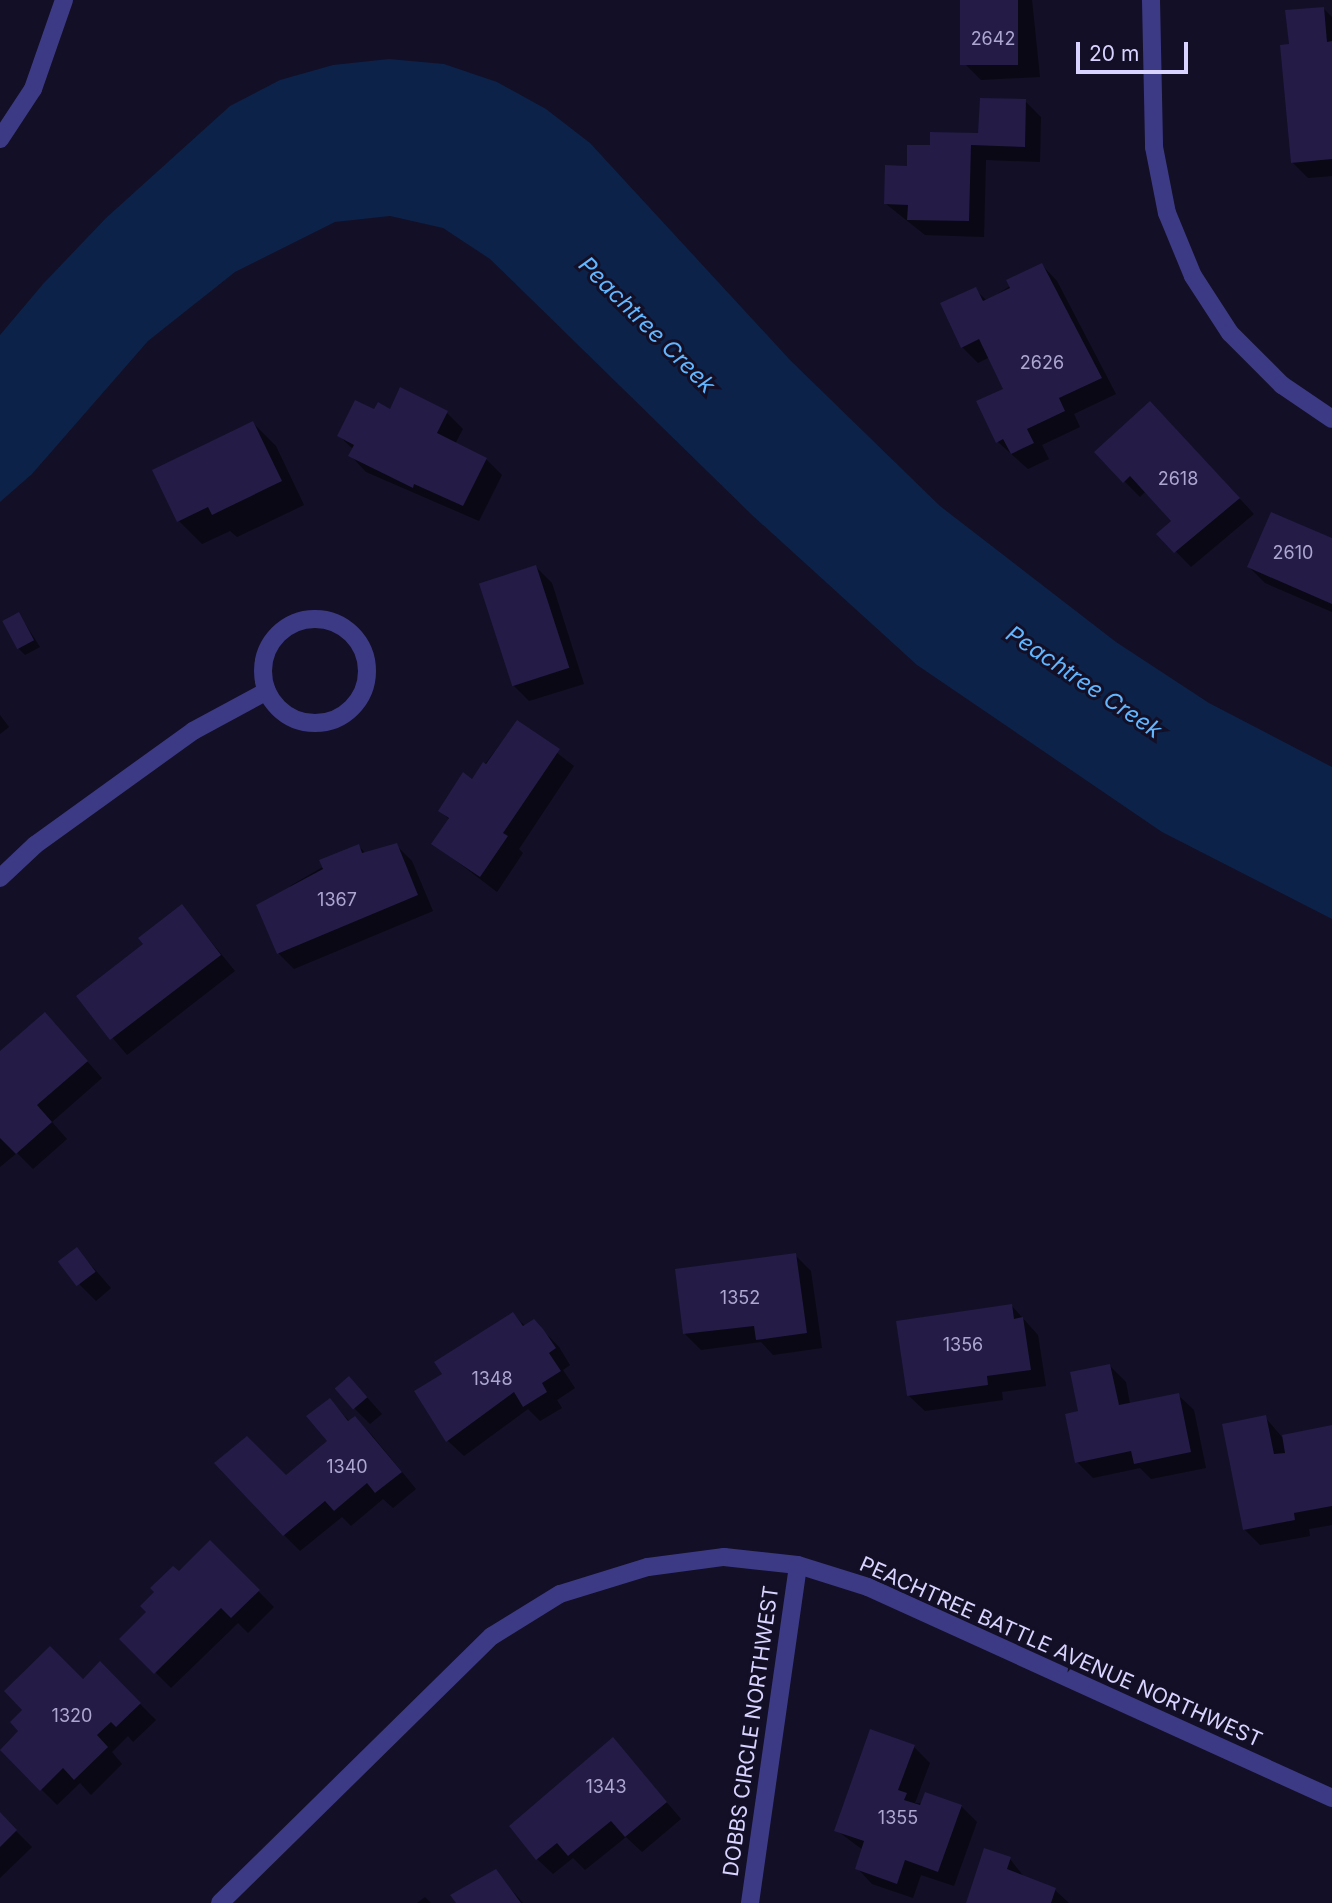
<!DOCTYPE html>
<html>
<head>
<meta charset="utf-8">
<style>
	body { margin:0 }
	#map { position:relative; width:1332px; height:1903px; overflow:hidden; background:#130f26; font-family:Inter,sans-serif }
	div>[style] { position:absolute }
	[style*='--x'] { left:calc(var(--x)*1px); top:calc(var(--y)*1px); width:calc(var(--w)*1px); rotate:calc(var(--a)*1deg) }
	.water>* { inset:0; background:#0c2248 }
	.shadow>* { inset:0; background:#0007 }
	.building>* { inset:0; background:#241b47; transform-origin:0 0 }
	.minor>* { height:18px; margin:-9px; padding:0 9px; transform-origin:9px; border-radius:9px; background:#3d3a85 }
	.minor>.ring { margin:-9px; padding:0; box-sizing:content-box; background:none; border:18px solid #3d3a85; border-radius:50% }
	span { translate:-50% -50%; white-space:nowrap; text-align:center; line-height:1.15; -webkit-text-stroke:6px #130f26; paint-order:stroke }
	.number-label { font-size:18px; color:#aca6d1 }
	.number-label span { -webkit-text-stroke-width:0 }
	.street-label { font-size:21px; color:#d9d4ff }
	.water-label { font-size:23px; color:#62b6ff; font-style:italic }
	.scale { position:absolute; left:1076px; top:42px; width:112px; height:32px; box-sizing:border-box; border:4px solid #d9d4ff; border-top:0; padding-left:9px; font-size:21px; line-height:24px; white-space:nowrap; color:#d9d4ff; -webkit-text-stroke:5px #130f26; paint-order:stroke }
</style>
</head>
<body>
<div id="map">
	<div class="water">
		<div style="clip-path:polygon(389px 59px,444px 64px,497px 82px,546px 109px,590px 143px,790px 360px,940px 506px,1116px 642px,1209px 703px,1332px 767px,1332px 919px,1162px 832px,917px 665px,752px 515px,490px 259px,443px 228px,390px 216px,335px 222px,235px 272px,148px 341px,32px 474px,0 502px,0 335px,43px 284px,106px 218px,230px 106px,280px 80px,333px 65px)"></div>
	</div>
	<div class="shadow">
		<div style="clip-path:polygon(961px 0,1032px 0,1040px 77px,981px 80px,965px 64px)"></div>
		<div style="clip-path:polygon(1324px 9px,1332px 17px,1332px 176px,1308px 178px,1292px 162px,1291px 46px)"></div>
		<div style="clip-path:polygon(1025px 101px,1041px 117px,1040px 162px,986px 160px,984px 237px,925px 235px,886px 204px,932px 147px,980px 135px)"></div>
		<div style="clip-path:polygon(1042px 265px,1057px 281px,1116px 394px,1074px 414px,1080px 427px,1042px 445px,1049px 459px,1028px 469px,998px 442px,1005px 390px,990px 357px,978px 363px,962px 347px,975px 289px,987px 301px)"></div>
		<div style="clip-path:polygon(401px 390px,447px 413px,463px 429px,455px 444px,486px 459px,502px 475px,479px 521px,366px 472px,351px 456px,354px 450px,339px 436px,375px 412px,390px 411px)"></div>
		<div style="clip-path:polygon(1166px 419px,1254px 514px,1191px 567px,1159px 534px,1173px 521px,1146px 491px,1140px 497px,1124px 481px)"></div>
		<div style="clip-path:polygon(253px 423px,276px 446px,304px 505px,237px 537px,230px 531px,202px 544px,178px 520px)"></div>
		<div style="clip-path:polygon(1332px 540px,1332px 612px,1265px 583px,1249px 567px)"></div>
		<div style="clip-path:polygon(536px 567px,552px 583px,584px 684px,529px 701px,513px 685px)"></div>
		<div style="clip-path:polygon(19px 614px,40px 647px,25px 655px,18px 648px)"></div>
		<div style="clip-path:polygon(0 715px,9px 727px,0 734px)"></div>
		<div style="clip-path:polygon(517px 722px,574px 766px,519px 849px,523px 853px,497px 892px,434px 844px,450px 820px,440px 811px,472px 781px)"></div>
		<div style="clip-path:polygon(396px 845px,412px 861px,433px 911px,294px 969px,278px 953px,290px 886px,359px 846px,366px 854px)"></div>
		<div style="clip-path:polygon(182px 906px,235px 971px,127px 1055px,78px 997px,146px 944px)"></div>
		<div style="clip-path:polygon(45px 1014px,102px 1078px,52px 1122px,67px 1139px,33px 1169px,17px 1153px,0 1167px,0 1053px)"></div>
		<div style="clip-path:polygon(77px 1249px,111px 1288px,96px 1301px,80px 1285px)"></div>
		<div style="clip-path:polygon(795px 1255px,811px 1271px,822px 1348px,773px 1355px,761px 1342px,701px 1350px,685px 1334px)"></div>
		<div style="clip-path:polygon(1011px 1305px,1038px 1335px,1046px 1386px,1002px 1392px,1003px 1400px,925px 1411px,909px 1396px)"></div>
		<div style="clip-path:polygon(513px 1314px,525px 1326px,534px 1321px,559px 1347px,570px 1365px,563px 1370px,575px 1388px,557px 1400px,562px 1408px,540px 1421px,528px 1409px,464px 1456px,448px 1441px,444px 1374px)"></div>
		<div style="clip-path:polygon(1110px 1366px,1126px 1382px,1130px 1404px,1178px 1395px,1194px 1410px,1206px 1468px,1151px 1479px,1140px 1468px,1093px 1478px,1077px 1462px)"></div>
		<div style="clip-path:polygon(365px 1395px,382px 1414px,370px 1424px,354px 1408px)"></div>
		<div style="clip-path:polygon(330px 1400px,350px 1422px,355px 1418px,371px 1434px,416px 1489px,393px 1508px,383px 1499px,351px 1526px,342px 1517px,300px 1551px,284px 1535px,286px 1478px,329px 1442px)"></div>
		<div style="clip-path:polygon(1265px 1417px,1282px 1437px,1332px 1427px,1332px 1525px,1309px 1529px,1310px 1536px,1260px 1545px,1244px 1529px)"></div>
		<div style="clip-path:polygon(210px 1542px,274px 1607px,248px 1633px,238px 1623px,171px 1688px,122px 1639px,149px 1612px,157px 1592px)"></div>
		<div style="clip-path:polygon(100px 1664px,156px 1720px,133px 1742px,128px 1736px,112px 1752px,122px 1764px,91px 1795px,80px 1783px,57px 1805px,2px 1750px)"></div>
		<div style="clip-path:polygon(613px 1739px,681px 1819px,642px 1852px,626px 1837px,585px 1870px,573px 1858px,553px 1874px,537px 1859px)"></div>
		<div style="clip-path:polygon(914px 1747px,930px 1763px,915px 1803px,961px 1806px,977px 1822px,954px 1886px,921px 1875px,913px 1898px,872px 1884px,857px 1868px,863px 1850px,836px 1830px)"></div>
		<div style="clip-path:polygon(0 1815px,32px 1847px,0 1878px)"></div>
		<div style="clip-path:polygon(1010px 1859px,1025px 1878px,1055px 1890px,1069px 1903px,968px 1903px)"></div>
		<div style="clip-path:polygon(495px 1871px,523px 1903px,458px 1903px)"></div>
		<div style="clip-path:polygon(425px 1897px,431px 1903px,417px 1903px)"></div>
	</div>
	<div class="building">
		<div style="left:960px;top:0;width:58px;height:65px"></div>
		<div style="clip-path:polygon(1324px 7px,1327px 42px,1332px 41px,1332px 159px,1291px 163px,1280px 45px,1289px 44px,1285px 10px)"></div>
		<div style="clip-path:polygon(980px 98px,1026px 99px,1025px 147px,971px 145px,969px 221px,907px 220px,908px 205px,884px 204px,885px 165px,907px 166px,907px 145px,930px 145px,930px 132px,978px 133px)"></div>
		<div style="clip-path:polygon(1042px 263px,1102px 378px,1059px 398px,1065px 411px,1027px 429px,1034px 443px,1011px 454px,1003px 439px,996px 443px,976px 401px,1003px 389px,979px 339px,961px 348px,940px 303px,976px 287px,983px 301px,1010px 288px,1006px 280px)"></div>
		<div style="clip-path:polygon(400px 387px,448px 411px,437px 433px,487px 458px,463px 506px,414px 484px,413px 488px,348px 456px,354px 445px,337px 436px,355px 400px,374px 409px,378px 402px,390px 409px)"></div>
		<div style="clip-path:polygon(1150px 401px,1240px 498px,1174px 553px,1156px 534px,1171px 521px,1130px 476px,1123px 483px,1094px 452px)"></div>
		<div style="clip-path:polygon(253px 421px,282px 481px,212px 515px,208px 507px,177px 522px,152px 470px)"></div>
		<div style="clip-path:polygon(1271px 512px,1332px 538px,1332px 604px,1247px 567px)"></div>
		<div style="left:536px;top:565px;width:108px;height:60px;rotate:72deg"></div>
		<div style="left:19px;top:612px;width:32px;height:19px;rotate:62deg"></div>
		<div style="clip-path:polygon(517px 720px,560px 749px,503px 833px,508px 836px,480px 877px,431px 844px,449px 818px,438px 811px,463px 772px,472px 779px,483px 762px,486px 764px)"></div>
		<div style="clip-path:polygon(397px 843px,418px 895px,277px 954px,256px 905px,323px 869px,319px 860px,359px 844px,362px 853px)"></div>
		<div style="clip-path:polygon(182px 904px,221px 955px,110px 1040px,76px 996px,143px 944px,138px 938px)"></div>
		<div style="clip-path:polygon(45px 1012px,88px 1061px,37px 1105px,52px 1122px,16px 1154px,0 1138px,0 1051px)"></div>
		<div style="left:77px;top:1247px;width:31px;height:24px;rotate:53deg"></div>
		<div style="clip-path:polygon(796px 1253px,807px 1333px,756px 1340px,754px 1326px,683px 1334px,675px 1269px)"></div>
		<div style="clip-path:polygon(1012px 1304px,1014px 1319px,1023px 1317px,1031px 1370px,987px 1376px,988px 1385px,907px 1396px,896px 1321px)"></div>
		<div style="clip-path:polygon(513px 1312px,523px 1326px,534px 1319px,543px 1329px,556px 1348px,549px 1353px,561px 1371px,542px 1383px,547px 1392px,523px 1407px,514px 1392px,446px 1442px,414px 1391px,442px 1374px,434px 1362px)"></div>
		<div style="clip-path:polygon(1110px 1364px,1119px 1405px,1179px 1393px,1191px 1452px,1134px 1464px,1131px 1451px,1075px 1463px,1065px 1414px,1078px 1411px,1070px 1372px)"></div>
		<div style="left:349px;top:1376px;width:28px;height:19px;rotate:49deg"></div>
		<div style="clip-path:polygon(330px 1398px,348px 1421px,355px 1416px,402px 1472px,375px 1493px,367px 1483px,334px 1511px,325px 1501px,283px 1536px,214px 1463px,247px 1436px,286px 1475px,327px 1441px,306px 1416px)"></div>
		<div style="clip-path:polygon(1266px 1415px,1274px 1454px,1285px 1453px,1282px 1435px,1332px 1425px,1332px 1506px,1294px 1513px,1295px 1520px,1243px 1530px,1222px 1424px)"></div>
		<div style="clip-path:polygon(210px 1540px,260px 1590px,231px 1618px,221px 1608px,154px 1674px,119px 1639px,146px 1612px,140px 1606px,154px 1592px,150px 1588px,173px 1566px,179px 1571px)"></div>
		<div style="clip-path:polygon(50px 1646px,83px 1679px,100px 1661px,141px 1703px,116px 1727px,111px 1722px,97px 1735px,108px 1747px,74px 1780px,63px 1768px,40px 1791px,0 1750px,18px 1731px,10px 1722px,22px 1710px,4px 1691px)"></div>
		<div style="clip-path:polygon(870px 1729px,915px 1745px,898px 1790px,907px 1793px,904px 1800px,920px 1805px,925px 1792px,962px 1805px,938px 1872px,905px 1860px,897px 1884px,855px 1869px,864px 1841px,834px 1831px)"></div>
		<div style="clip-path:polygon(613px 1737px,667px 1802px,625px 1837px,611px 1821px,568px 1856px,557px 1843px,536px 1860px,509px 1826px)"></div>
		<div style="clip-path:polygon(0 1812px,17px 1830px,0 1847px)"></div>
		<div style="clip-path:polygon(984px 1848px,1011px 1857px,1007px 1869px,1056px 1888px,1051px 1903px,966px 1903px)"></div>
		<div style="clip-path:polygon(496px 1869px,521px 1903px,456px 1903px,450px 1895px)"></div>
	</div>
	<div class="minor">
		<div style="--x:1151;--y:0;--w:147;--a:88.8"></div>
		<div style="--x:1154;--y:147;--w:67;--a:78.9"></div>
		<div style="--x:1167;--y:213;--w:68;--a:67.6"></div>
		<div style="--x:1193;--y:276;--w:68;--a:57"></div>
		<div style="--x:1230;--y:333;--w:74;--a:45"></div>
		<div style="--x:1282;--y:385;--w:60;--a:34.2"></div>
		<div style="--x:0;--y:139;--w:60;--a:-56.6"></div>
		<div style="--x:33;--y:89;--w:94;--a:-70.8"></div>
		<div class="ring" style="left:263px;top:619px;width:86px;height:86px"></div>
		<div style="--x:0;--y:878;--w:48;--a:-43.3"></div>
		<div style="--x:35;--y:845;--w:195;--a:-35.8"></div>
		<div style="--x:193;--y:731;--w:84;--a:-28.4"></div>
		<div style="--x:220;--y:1903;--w:381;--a:-44.5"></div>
		<div style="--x:492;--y:1636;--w:80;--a:-31.7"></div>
		<div style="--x:560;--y:1594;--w:92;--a:-17.1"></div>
		<div style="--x:648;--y:1567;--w:77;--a:-7.5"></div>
		<div style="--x:724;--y:1557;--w:74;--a:6.2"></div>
		<div style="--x:798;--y:1565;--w:73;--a:17.4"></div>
		<div style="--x:868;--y:1587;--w:510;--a:24.45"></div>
		<div style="--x:750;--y:1903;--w:341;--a:-81.9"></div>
	</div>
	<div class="number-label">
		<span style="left:993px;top:39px">2642</span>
		<span style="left:1042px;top:363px">2626</span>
		<span style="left:1178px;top:479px">2618</span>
		<span style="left:1293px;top:553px">2610</span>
		<span style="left:337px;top:900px">1367</span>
		<span style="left:740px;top:1298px">1352</span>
		<span style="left:963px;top:1345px">1356</span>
		<span style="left:492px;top:1379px">1348</span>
		<span style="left:347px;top:1467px">1340</span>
		<span style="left:72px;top:1716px">1320</span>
		<span style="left:606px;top:1787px">1343</span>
		<span style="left:898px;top:1818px">1355</span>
	</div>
	<div class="street-label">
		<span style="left:1061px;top:1652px;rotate:24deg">PEACHTREE BATTLE AVENUE NORTHWEST</span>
		<span style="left:751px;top:1731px;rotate:-82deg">DOBBS CIRCLE NORTHWEST</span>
	</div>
	<div class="water-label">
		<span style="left:647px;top:325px;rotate:45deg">Peachtree Creek</span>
		<span style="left:1084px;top:682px;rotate:34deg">Peachtree Creek</span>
	</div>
	<div class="scale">20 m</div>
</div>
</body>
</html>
